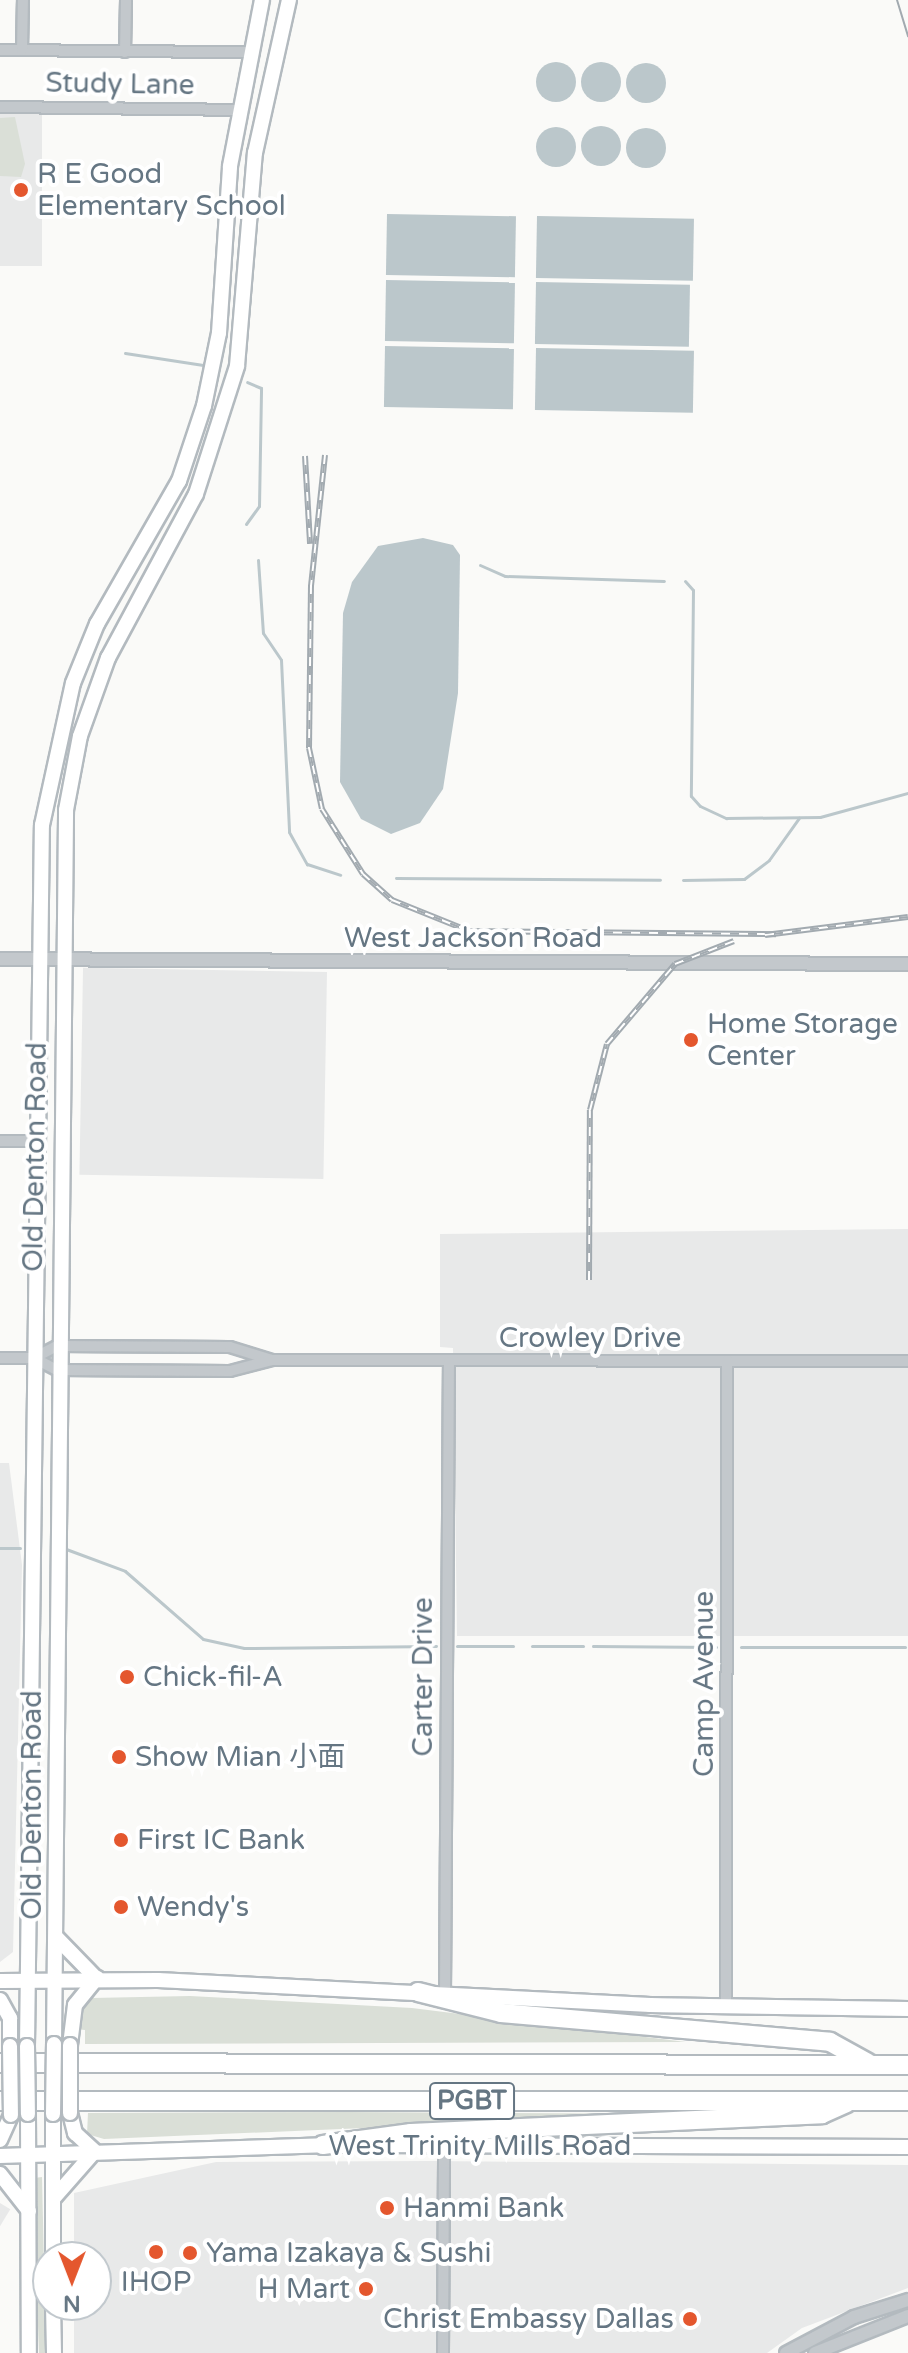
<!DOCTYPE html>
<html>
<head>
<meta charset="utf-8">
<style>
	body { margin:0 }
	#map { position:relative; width:908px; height:2353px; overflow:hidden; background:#fafaf8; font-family:"Varela Round","Noto Sans SC",sans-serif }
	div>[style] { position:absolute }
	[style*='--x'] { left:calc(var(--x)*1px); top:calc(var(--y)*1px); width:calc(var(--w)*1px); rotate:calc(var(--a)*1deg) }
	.built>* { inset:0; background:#e8e9e9; transform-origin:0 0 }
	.green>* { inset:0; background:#dadfd7 }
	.water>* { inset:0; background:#bbc7cb; transform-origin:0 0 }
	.round { border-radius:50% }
	.stream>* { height:3px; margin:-1.5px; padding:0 1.5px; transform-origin:1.5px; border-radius:1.5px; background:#bbc7cb }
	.roads { filter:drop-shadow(2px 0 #b3babf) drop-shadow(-2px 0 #b3babf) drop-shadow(0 2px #b3babf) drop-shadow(0 -2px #b3babf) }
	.minor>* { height:10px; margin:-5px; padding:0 5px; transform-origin:5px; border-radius:5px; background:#c3c8cc }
	.tertiary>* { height:12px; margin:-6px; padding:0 6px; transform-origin:6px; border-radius:6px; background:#c3c8cc }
	.secondary>* { height:14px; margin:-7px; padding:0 7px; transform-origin:7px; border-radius:7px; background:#fff }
	.motorway>* { height:18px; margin:-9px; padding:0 9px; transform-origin:9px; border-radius:9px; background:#fff }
	.tram>* { height:2px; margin:-1px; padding:0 1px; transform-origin:1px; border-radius:1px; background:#a2aab0 }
	.rail>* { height:6px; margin-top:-3px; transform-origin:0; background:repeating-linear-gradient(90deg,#fff 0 9px,#a2aab0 0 18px); box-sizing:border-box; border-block:2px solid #a2aab0 }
	.bridges { filter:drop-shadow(2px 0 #b3babf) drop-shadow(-2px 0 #b3babf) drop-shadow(0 2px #b3babf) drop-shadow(0 -2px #b3babf) }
	.secondary-bridge>* { height:14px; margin:-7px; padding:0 7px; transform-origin:7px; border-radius:7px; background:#fff }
	.dots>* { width:22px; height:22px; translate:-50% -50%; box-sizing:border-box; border:4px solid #fff; border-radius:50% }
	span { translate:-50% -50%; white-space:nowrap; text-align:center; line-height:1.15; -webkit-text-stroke:8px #fff; paint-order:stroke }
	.shield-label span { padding:2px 6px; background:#fff; border:2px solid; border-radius:6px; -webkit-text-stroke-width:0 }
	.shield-label { font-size:26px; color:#657683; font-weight:700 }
	.street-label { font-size:28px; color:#657683 }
	.poi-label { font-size:28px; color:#657683 }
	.left { translate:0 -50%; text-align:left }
	.right { translate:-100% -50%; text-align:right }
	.north { position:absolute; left:32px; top:2241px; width:80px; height:80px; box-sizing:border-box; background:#fff; border:2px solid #c1c8cd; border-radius:50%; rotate:180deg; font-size:22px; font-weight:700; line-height:32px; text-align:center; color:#657683 }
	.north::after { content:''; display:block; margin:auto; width:28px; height:36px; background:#e4572e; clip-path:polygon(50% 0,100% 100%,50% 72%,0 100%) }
</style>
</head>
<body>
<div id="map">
	<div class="built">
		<div style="left:0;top:113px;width:42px;height:153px"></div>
		<div style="left:327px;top:972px;width:207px;height:244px;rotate:91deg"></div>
		<div style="clip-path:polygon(908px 1229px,908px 1636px,457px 1636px,453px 1348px,440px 1347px,440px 1234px)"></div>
		<div style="clip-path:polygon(0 1463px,9px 1463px,22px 1565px,13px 1952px,0 1962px)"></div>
		<div style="clip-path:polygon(431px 2161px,908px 2165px,908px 2288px,802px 2328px,767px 2353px,74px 2353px,74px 2305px,96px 2305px,96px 2257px,74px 2257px,74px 2193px,216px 2162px)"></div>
		<div style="left:0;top:2203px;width:12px;height:150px;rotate:31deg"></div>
	</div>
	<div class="green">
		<div style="clip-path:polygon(15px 117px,25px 164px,21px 177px,0 176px,0 118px)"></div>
		<div style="clip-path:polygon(190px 1996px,412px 2008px,686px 2042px,85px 2044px,85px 2030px,75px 2029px,81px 2004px,92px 1998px)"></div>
		<div style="clip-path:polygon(88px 2113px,348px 2112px,694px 2114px,104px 2139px,87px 2134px)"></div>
		<div style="clip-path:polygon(42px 2177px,46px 2353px,39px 2353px,33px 2191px,34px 2178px)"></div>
	</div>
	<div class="water">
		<div class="round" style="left:581px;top:62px;width:40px;height:40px"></div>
		<div class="round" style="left:536px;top:62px;width:40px;height:40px"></div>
		<div class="round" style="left:626px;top:63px;width:40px;height:40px"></div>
		<div class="round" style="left:581px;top:126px;width:40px;height:40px"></div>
		<div class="round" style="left:536px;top:127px;width:40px;height:40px"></div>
		<div class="round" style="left:626px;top:128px;width:40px;height:40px"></div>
		<div style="left:387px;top:214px;width:129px;height:61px;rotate:1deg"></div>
		<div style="left:537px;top:216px;width:157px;height:62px;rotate:1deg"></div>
		<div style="left:386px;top:280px;width:129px;height:61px;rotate:1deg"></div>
		<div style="left:536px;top:282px;width:154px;height:62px;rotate:1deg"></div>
		<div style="left:385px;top:346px;width:129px;height:61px;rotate:1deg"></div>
		<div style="left:536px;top:348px;width:158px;height:62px;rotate:1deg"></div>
		<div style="clip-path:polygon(423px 538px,453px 545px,460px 555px,458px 693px,443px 789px,420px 823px,391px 834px,361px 819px,340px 782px,343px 613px,352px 582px,378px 546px)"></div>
	</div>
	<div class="stream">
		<div style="--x:125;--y:353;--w:79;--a:8.7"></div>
		<div style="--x:246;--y:524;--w:22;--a:-54"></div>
		<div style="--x:259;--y:506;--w:118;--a:-89"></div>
		<div style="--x:261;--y:388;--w:15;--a:-157"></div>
		<div style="--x:258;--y:560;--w:73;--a:86.1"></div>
		<div style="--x:263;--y:633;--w:32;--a:56"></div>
		<div style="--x:281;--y:660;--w:172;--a:87.3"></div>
		<div style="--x:289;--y:832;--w:37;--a:61"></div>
		<div style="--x:307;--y:864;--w:35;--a:18"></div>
		<div style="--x:480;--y:565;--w:27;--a:24"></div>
		<div style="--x:505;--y:576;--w:159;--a:1.8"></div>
		<div style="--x:685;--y:581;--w:12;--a:48"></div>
		<div style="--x:693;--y:590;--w:206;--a:90.6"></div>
		<div style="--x:691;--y:796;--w:13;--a:48"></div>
		<div style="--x:700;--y:806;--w:29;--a:25"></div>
		<div style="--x:726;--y:818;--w:94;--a:-0.6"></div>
		<div style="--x:820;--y:817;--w:91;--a:-15.3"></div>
		<div style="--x:396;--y:878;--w:264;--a:0.4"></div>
		<div style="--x:683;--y:880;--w:61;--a:-0.9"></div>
		<div style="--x:744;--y:879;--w:31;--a:-37"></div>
		<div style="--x:769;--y:860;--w:52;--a:-54.5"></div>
		<div style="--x:0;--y:1548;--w:20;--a:0"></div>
		<div style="--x:66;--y:1549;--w:63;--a:20.4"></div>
		<div style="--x:125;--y:1571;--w:103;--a:41.1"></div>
		<div style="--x:203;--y:1639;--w:42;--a:12.4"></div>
		<div style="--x:244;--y:1648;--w:192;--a:-0.6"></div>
		<div style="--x:457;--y:1646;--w:56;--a:0"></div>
		<div style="--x:532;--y:1646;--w:51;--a:0"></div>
		<div style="--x:593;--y:1646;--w:123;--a:0.5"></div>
		<div style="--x:741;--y:1647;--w:164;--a:0"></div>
	</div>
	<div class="roads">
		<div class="minor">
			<div style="--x:0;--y:50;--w:254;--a:0.5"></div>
			<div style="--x:22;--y:50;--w:50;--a:-88.9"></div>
			<div style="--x:125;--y:52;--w:52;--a:-88.9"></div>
			<div style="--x:0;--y:107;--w:240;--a:0.7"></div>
			<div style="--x:0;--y:1141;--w:35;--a:0"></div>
			<div style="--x:0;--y:1358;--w:34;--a:0"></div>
			<div style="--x:34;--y:1358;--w:26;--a:-28"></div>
			<div style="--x:57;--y:1346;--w:173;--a:0.3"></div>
			<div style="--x:230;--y:1347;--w:44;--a:17.2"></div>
			<div style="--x:34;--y:1358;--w:26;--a:28"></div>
			<div style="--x:57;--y:1370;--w:173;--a:0.3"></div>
			<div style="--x:230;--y:1371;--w:43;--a:-14.7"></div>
			<div style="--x:272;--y:1360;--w:636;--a:0.09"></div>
			<div style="--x:445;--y:1993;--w:631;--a:-89.64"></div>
			<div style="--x:726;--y:2008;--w:647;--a:-89.91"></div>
			<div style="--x:443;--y:2353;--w:207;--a:-89.7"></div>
		</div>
		<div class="tertiary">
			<div style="--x:0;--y:959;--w:908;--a:0.32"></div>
			<div style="--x:786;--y:2353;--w:77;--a:-27.9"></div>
			<div style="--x:854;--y:2317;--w:57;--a:-17.5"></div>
			<div style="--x:815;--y:2353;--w:100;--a:-21.7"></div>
		</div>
		<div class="secondary">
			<div style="--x:56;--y:1937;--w:57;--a:45.7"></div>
			<div style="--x:0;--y:1981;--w:158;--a:-0.4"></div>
			<div style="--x:158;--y:1980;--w:493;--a:2.9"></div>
			<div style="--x:650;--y:2005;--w:258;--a:0.9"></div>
			<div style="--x:0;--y:2000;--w:21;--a:61"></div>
			<div style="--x:10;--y:2018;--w:28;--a:90"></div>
			<div style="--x:54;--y:2044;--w:1234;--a:-89.44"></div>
			<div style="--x:66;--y:810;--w:75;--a:-79.3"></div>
			<div style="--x:80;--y:736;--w:83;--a:-70.3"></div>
			<div style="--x:108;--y:658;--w:186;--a:-61.8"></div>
			<div style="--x:196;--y:494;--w:134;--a:-72.2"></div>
			<div style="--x:237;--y:366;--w:214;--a:-85.2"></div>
			<div style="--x:255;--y:153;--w:157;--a:-77.5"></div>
			<div style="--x:70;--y:2045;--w:40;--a:-82.9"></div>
			<div style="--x:75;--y:2005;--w:35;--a:-51"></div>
			<div style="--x:27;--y:2046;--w:1221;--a:-89.3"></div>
			<div style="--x:42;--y:825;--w:145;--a:-77.7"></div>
			<div style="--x:73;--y:683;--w:64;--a:-67.9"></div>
			<div style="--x:97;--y:624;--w:165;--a:-60.2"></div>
			<div style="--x:179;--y:481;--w:79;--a:-71.6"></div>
			<div style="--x:204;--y:406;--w:75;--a:-78.4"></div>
			<div style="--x:219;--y:333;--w:167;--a:-86.2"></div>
			<div style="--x:230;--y:166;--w:169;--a:-79.1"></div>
			<div style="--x:70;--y:2113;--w:21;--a:76"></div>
			<div style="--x:75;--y:2133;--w:26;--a:43"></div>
			<div style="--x:28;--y:2114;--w:239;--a:89.8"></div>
			<div style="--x:0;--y:2140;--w:27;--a:-66"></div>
			<div style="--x:368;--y:2145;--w:540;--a:0.21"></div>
			<div style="--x:0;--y:2156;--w:331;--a:-1.9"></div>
			<div style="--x:0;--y:2174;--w:47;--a:51.9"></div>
			<div style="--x:53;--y:2199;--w:62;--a:-48.9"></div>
			<div style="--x:53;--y:2257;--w:143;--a:-90"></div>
			<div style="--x:53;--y:2305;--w:48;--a:88.8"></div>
		</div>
		<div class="motorway">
			<div style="--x:418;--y:1992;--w:86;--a:14.2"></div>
			<div style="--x:501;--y:2013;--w:330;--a:5"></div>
			<div style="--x:830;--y:2042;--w:43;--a:28.9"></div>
			<div style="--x:0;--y:2063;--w:908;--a:0.13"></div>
			<div style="--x:0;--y:2101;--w:908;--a:0"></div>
			<div style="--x:323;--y:2145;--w:89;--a:-7.8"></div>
			<div style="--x:411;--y:2133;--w:411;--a:-2.6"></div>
			<div style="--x:822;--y:2114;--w:27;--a:-24"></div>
		</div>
	</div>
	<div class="tram">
		<div style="--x:897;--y:0;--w:38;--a:73"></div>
	</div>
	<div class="rail">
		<div style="--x:325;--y:455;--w:131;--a:96.1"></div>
		<div style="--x:311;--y:585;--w:163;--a:90.7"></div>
		<div style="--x:309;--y:748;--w:62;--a:78"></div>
		<div style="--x:322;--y:809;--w:77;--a:57.8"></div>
		<div style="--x:363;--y:874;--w:39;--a:42"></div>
		<div style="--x:392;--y:900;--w:83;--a:21.9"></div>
		<div style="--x:469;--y:931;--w:307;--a:0.6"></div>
		<div style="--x:305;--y:456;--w:88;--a:86.7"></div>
		<div style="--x:765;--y:935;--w:144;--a:-7.2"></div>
		<div style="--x:589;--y:1280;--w:170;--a:-89.7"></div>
		<div style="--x:590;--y:1110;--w:68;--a:-75.6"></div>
		<div style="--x:607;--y:1044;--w:105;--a:-49.6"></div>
		<div style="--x:675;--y:964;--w:63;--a:-21.3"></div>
	</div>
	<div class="bridges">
		<div class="secondary-bridge">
			<div style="--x:70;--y:2045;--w:68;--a:90"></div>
			<div style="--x:10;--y:2046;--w:69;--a:89.2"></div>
			<div style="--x:27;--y:2046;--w:68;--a:89.2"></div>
			<div style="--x:53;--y:2114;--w:70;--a:-89.2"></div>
		</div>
	</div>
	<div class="dots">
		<div style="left:21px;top:190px;background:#e4572e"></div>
		<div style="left:691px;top:1040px;background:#e4572e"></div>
		<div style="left:127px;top:1677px;background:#e4572e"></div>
		<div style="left:119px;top:1757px;background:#e4572e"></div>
		<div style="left:121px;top:1840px;background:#e4572e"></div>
		<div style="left:121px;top:1907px;background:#e4572e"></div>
		<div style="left:387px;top:2208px;background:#e4572e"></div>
		<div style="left:156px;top:2252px;background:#e4572e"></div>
		<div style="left:190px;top:2253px;background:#e4572e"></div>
		<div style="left:366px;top:2289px;background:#e4572e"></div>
		<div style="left:690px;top:2319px;background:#e4572e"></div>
	</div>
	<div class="shield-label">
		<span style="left:472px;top:2101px">PGBT</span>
	</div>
	<div class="street-label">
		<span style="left:120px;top:84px;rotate:1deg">Study Lane</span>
		<span style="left:473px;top:938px">West Jackson Road</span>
		<span style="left:35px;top:1157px;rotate:-89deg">Old Denton Road</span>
		<span style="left:590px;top:1338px">Crowley Drive</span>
		<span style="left:423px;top:1677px;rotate:-90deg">Carter Drive</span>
		<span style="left:704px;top:1684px;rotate:-90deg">Camp Avenue</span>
		<span style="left:32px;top:1805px;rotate:-90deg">Old Denton Road</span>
		<span style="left:480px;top:2146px">West Trinity Mills Road</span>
	</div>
	<div class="poi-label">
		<span class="left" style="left:37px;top:190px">R E Good<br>Elementary School</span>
		<span class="left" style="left:707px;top:1040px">Home Storage<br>Center</span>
		<span class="left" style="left:143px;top:1677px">Chick-fil-A</span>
		<span class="left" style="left:135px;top:1757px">Show Mian 小面</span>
		<span class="left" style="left:137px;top:1840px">First IC Bank</span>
		<span class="left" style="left:137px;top:1907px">Wendy's</span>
		<span class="left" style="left:403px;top:2208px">Hanmi Bank</span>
		<span class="left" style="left:206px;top:2253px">Yama Izakaya &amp; Sushi</span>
		<span style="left:156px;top:2282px">IHOP</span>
		<span class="right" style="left:350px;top:2289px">H Mart</span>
		<span class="right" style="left:674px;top:2319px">Christ Embassy Dallas</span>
	</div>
	<div class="north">N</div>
</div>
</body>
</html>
